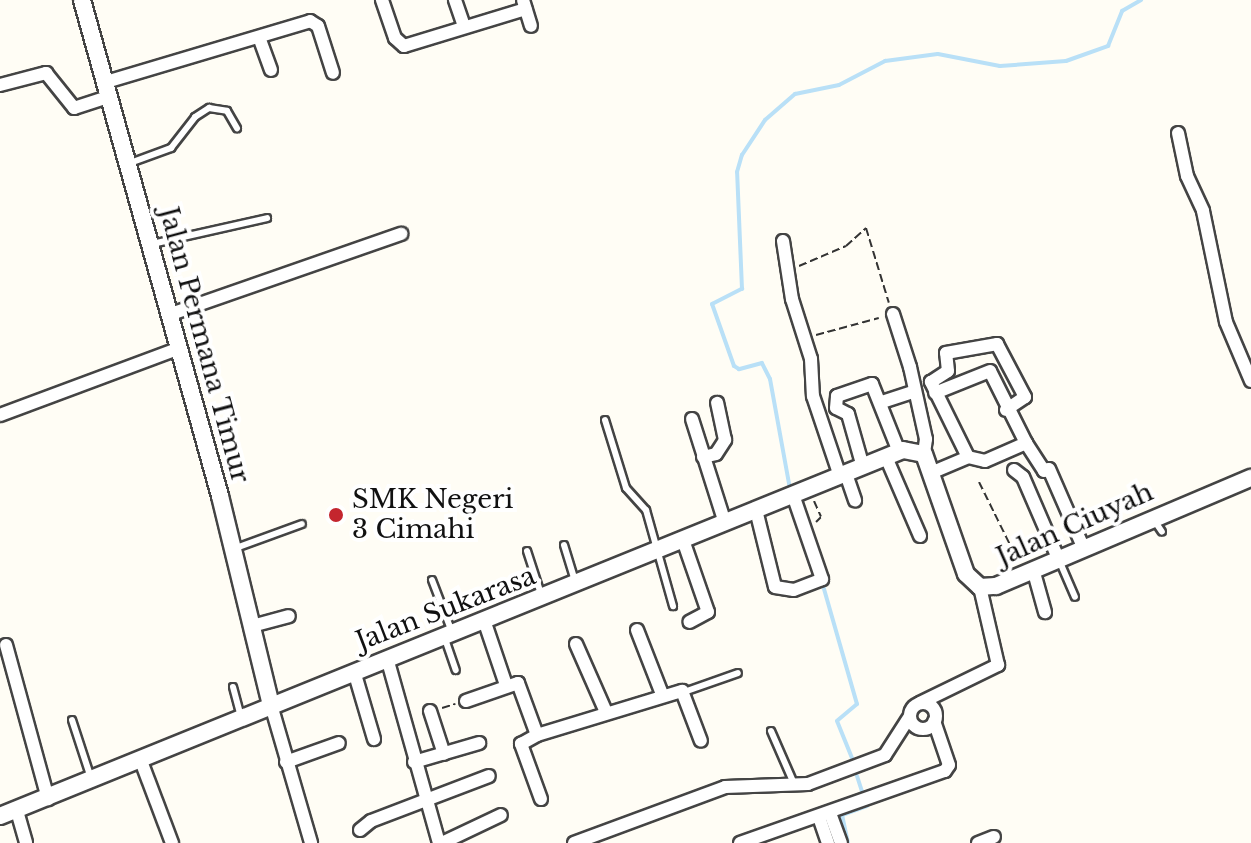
<!DOCTYPE html>
<html>
<head>
<meta charset="utf-8">
<style>
	body { margin:0 }
	#map { position:relative; width:1251px; height:843px; overflow:hidden; background:#fffdf5; font-family:"Libre Baskerville",serif }
	div>[style] { position:absolute }
	[style*='--x'] { left:calc(var(--x)*1px); top:calc(var(--y)*1px); width:calc(var(--w)*1px); rotate:calc(var(--a)*1deg) }
	.stream>* { height:4px; margin:-2px; padding:0 2px; transform-origin:2px; border-radius:2px; background:#b9e0f7 }
	.path>* { height:2px; margin-top:-1px; transform-origin:0; background:repeating-linear-gradient(90deg,#333 0 8px,transparent 0 12px) }
	.roads { filter:drop-shadow(2px 0 #444) drop-shadow(-2px 0 #444) drop-shadow(0 2px #444) drop-shadow(0 -2px #444) }
	.service>* { height:6px; margin:-3px; padding:0 3px; transform-origin:3px; border-radius:3px; background:#fff }
	.minor>* { height:12px; margin:-6px; padding:0 6px; transform-origin:6px; border-radius:6px; background:#fff }
	.minor>.ring { margin:-6px; padding:0; box-sizing:content-box; background:none; border:12px solid #fff; border-radius:50% }
	.tertiary>* { height:16px; margin:-8px; padding:0 8px; transform-origin:8px; border-radius:8px; background:#fff }
	.dots>* { width:22px; height:22px; translate:-50% -50%; box-sizing:border-box; border:4px solid #fff; border-radius:50% }
	span { translate:-50% -50%; white-space:nowrap; text-align:center; line-height:1.15; -webkit-text-stroke:8px #fff; paint-order:stroke }
	.street-label { font-size:26px; color:#111 }
	.poi-label { font-size:26px; color:#111 }
	.left { translate:0 -50%; text-align:left }
</style>
</head>
<body>
<div id="map">
	<div class="stream">
		<div style="--x:790;--y:489;--w:112;--a:-100.3"></div>
		<div style="--x:770;--y:379;--w:18;--a:-117"></div>
		<div style="--x:762;--y:363;--w:24;--a:165"></div>
		<div style="--x:739;--y:369;--w:6;--a:-149"></div>
		<div style="--x:734;--y:366;--w:66;--a:-109.5"></div>
		<div style="--x:712;--y:304;--w:34;--a:-27"></div>
		<div style="--x:742;--y:289;--w:117;--a:-92.4"></div>
		<div style="--x:737;--y:172;--w:18;--a:-74"></div>
		<div style="--x:742;--y:155;--w:42;--a:-56.7"></div>
		<div style="--x:765;--y:120;--w:40;--a:-41"></div>
		<div style="--x:795;--y:94;--w:45;--a:-11.6"></div>
		<div style="--x:839;--y:85;--w:52;--a:-27.6"></div>
		<div style="--x:885;--y:61;--w:53;--a:-7.5"></div>
		<div style="--x:938;--y:54;--w:63;--a:11"></div>
		<div style="--x:1000;--y:66;--w:66;--a:-4.3"></div>
		<div style="--x:1066;--y:61;--w:45;--a:-19.7"></div>
		<div style="--x:1108;--y:46;--w:38;--a:-68"></div>
		<div style="--x:1122;--y:11;--w:22;--a:-30"></div>
		<div style="--x:822;--y:582;--w:127;--a:74"></div>
		<div style="--x:857;--y:704;--w:26;--a:140"></div>
		<div style="--x:837;--y:721;--w:40;--a:68"></div>
		<div style="--x:857;--y:776;--w:20;--a:72"></div>
		<div style="--x:848;--y:843;--w:29;--a:-102"></div>
		<div style="--x:842;--y:815;--w:27;--a:-20"></div>
	</div>
	<div class="path">
		<div style="--x:799;--y:266;--w:51;--a:-23.1"></div>
		<div style="--x:846;--y:246;--w:27;--a:-42"></div>
		<div style="--x:866;--y:228;--w:78;--a:73"></div>
		<div style="--x:816;--y:335;--w:65;--a:-15.1"></div>
		<div style="--x:979;--y:482;--w:88;--a:63.7"></div>
		<div style="--x:814;--y:501;--w:17;--a:66"></div>
		<div style="--x:821;--y:517;--w:7;--a:135"></div>
		<div style="--x:442;--y:708;--w:14;--a:-17"></div>
	</div>
	<div class="roads">
		<div class="service">
			<div style="--x:130;--y:163;--w:44;--a:-20.1"></div>
			<div style="--x:171;--y:148;--w:39;--a:-52"></div>
			<div style="--x:195;--y:117;--w:17;--a:-33"></div>
			<div style="--x:209;--y:108;--w:18;--a:9"></div>
			<div style="--x:227;--y:111;--w:20;--a:60"></div>
			<div style="--x:152;--y:244;--w:118;--a:-12.7"></div>
			<div style="--x:605;--y:420;--w:71;--a:72.8"></div>
			<div style="--x:626;--y:488;--w:30;--a:48"></div>
			<div style="--x:646;--y:510;--w:100;--a:74.3"></div>
			<div style="--x:1154;--y:520;--w:14;--a:56"></div>
			<div style="--x:564;--y:545;--w:37;--a:73"></div>
			<div style="--x:236;--y:548;--w:70;--a:-20"></div>
			<div style="--x:527;--y:551;--w:45;--a:72"></div>
			<div style="--x:1059;--y:560;--w:40;--a:66.6"></div>
			<div style="--x:432;--y:580;--w:56;--a:69"></div>
			<div style="--x:444;--y:636;--w:36;--a:71"></div>
			<div style="--x:233;--y:687;--w:31;--a:75"></div>
			<div style="--x:684;--y:692;--w:57;--a:-19.4"></div>
			<div style="--x:72;--y:720;--w:61;--a:71.9"></div>
			<div style="--x:771;--y:731;--w:60;--a:66.4"></div>
		</div>
		<div class="minor">
			<div style="--x:382;--y:0;--w:40;--a:71.1"></div>
			<div style="--x:395;--y:38;--w:12;--a:42"></div>
			<div style="--x:404;--y:46;--w:127;--a:-16.9"></div>
			<div style="--x:455;--y:0;--w:28;--a:71"></div>
			<div style="--x:523;--y:0;--w:27;--a:73"></div>
			<div style="--x:259;--y:37;--w:35;--a:70"></div>
			<div style="--x:106;--y:82;--w:213;--a:-16.6"></div>
			<div style="--x:310;--y:21;--w:9;--a:32"></div>
			<div style="--x:318;--y:26;--w:49;--a:72.3"></div>
			<div style="--x:0;--y:85;--w:48;--a:-14.6"></div>
			<div style="--x:46;--y:73;--w:45;--a:51.3"></div>
			<div style="--x:74;--y:108;--w:38;--a:-18"></div>
			<div style="--x:1178;--y:133;--w:44;--a:78.2"></div>
			<div style="--x:1187;--y:176;--w:38;--a:65"></div>
			<div style="--x:1203;--y:211;--w:113;--a:78.3"></div>
			<div style="--x:1226;--y:322;--w:64;--a:67"></div>
			<div style="--x:783;--y:241;--w:59;--a:81.2"></div>
			<div style="--x:792;--y:299;--w:63;--a:72.4"></div>
			<div style="--x:811;--y:359;--w:37;--a:87"></div>
			<div style="--x:813;--y:396;--w:84;--a:71.4"></div>
			<div style="--x:171;--y:314;--w:244;--a:-19.2"></div>
			<div style="--x:893;--y:314;--w:56;--a:72.2"></div>
			<div style="--x:910;--y:367;--w:74;--a:77.5"></div>
			<div style="--x:926;--y:439;--w:15;--a:98"></div>
			<div style="--x:882;--y:402;--w:33;--a:-18"></div>
			<div style="--x:0;--y:415;--w:192;--a:-20.4"></div>
			<div style="--x:692;--y:419;--w:109;--a:72.4"></div>
			<div style="--x:1026;--y:443;--w:33;--a:57"></div>
			<div style="--x:1044;--y:471;--w:5;--a:-22"></div>
			<div style="--x:1049;--y:469;--w:85;--a:66.4"></div>
			<div style="--x:703;--y:457;--w:13;--a:-13"></div>
			<div style="--x:716;--y:454;--w:17;--a:-57"></div>
			<div style="--x:725;--y:440;--w:38;--a:-102"></div>
			<div style="--x:886;--y:457;--w:86;--a:66.7"></div>
			<div style="--x:968;--y:457;--w:84;--a:-116.3"></div>
			<div style="--x:931;--y:382;--w:20;--a:-33"></div>
			<div style="--x:948;--y:371;--w:18;--a:-96"></div>
			<div style="--x:946;--y:353;--w:52;--a:-10"></div>
			<div style="--x:997;--y:344;--w:60;--a:62.2"></div>
			<div style="--x:1025;--y:397;--w:23;--a:146"></div>
			<div style="--x:863;--y:467;--w:55;--a:-105.8"></div>
			<div style="--x:848;--y:414;--w:13;--a:-153"></div>
			<div style="--x:836;--y:408;--w:12;--a:-85"></div>
			<div style="--x:837;--y:396;--w:37;--a:-19"></div>
			<div style="--x:872;--y:384;--w:73;--a:68.3"></div>
			<div style="--x:1014;--y:470;--w:11;--a:38"></div>
			<div style="--x:1023;--y:477;--w:88;--a:66.6"></div>
			<div style="--x:933;--y:472;--w:38;--a:-23"></div>
			<div style="--x:968;--y:457;--w:17;--a:13"></div>
			<div style="--x:985;--y:461;--w:45;--a:-23.7"></div>
			<div style="--x:1026;--y:443;--w:80;--a:-116.6"></div>
			<div style="--x:990;--y:371;--w:59;--a:158.2"></div>
			<div style="--x:846;--y:474;--w:28;--a:71"></div>
			<div style="--x:756;--y:510;--w:79;--a:76.1"></div>
			<div style="--x:775;--y:587;--w:19;--a:9"></div>
			<div style="--x:794;--y:590;--w:30;--a:-21"></div>
			<div style="--x:822;--y:579;--w:89;--a:-109"></div>
			<div style="--x:683;--y:540;--w:76;--a:70.9"></div>
			<div style="--x:708;--y:612;--w:21;--a:152"></div>
			<div style="--x:1033;--y:569;--w:45;--a:74.4"></div>
			<div style="--x:484;--y:620;--w:69;--a:71.3"></div>
			<div style="--x:252;--y:626;--w:38;--a:-15"></div>
			<div style="--x:637;--y:630;--w:69;--a:68.7"></div>
			<div style="--x:576;--y:644;--w:74;--a:66.2"></div>
			<div style="--x:6;--y:645;--w:160;--a:74.7"></div>
			<div style="--x:387;--y:658;--w:192;--a:74.3"></div>
			<div style="--x:354;--y:671;--w:71;--a:73.6"></div>
			<div style="--x:466;--y:701;--w:55;--a:-19.1"></div>
			<div style="--x:518;--y:683;--w:55;--a:69.9"></div>
			<div style="--x:920;--y:703;--w:87;--a:-26"></div>
			<div style="--x:998;--y:665;--w:80;--a:-103"></div>
			<div class="ring" style="left:910px;top:703px;width:14px;height:14px"></div>
			<div style="--x:271;--y:705;--w:144;--a:73.8"></div>
			<div style="--x:430;--y:711;--w:45;--a:72"></div>
			<div style="--x:141;--y:761;--w:88;--a:69.3"></div>
			<div style="--x:286;--y:762;--w:56;--a:-19.7"></div>
			<div style="--x:414;--y:762;--w:68;--a:-16.3"></div>
			<div style="--x:541;--y:799;--w:59;--a:-110"></div>
			<div style="--x:521;--y:744;--w:18;--a:-29"></div>
			<div style="--x:537;--y:735;--w:152;--a:-16.9"></div>
			<div style="--x:682;--y:691;--w:53;--a:69.2"></div>
			<div style="--x:17;--y:811;--w:33;--a:74"></div>
			<div style="--x:830;--y:813;--w:32;--a:70"></div>
			<div style="--x:819;--y:817;--w:28;--a:71"></div>
			<div style="--x:360;--y:830;--w:14;--a:-39"></div>
			<div style="--x:371;--y:821;--w:126;--a:-20.9"></div>
			<div style="--x:442;--y:843;--w:65;--a:-25.4"></div>
			<div style="--x:574;--y:843;--w:161;--a:-20.3"></div>
			<div style="--x:725;--y:787;--w:83;--a:-2.1"></div>
			<div style="--x:808;--y:784;--w:82;--a:-20.6"></div>
			<div style="--x:885;--y:755;--w:46;--a:-57.3"></div>
			<div style="--x:740;--y:843;--w:217;--a:-19.4"></div>
			<div style="--x:945;--y:771;--w:7;--a:-56"></div>
			<div style="--x:949;--y:765;--w:46;--a:-108.8"></div>
			<div style="--x:978;--y:843;--w:17;--a:-21"></div>
		</div>
		<div class="tertiary">
			<div style="--x:82;--y:0;--w:515;--a:74.45"></div>
			<div style="--x:220;--y:496;--w:215;--a:76.3"></div>
			<div style="--x:0;--y:816;--w:974;--a:-22.06"></div>
			<div style="--x:903;--y:450;--w:21;--a:11"></div>
			<div style="--x:924;--y:454;--w:127;--a:70.7"></div>
			<div style="--x:966;--y:574;--w:19;--a:43"></div>
			<div style="--x:980;--y:587;--w:16;--a:-4"></div>
			<div style="--x:996;--y:586;--w:277;--a:-23"></div>
		</div>
	</div>
	<div class="dots">
		<div style="left:336px;top:515px;background:#c4262e"></div>
	</div>
	<div class="street-label">
		<span style="left:204px;top:345px;rotate:75deg">Jalan Permana Timur</span>
		<span style="left:1075px;top:525px;rotate:-24deg">Jalan Ciuyah</span>
		<span style="left:446px;top:609px;rotate:-21deg">Jalan Sukarasa</span>
	</div>
	<div class="poi-label">
		<span class="left" style="left:352px;top:515px">SMK Negeri<br>3 Cimahi</span>
	</div>
</div>
</body>
</html>
